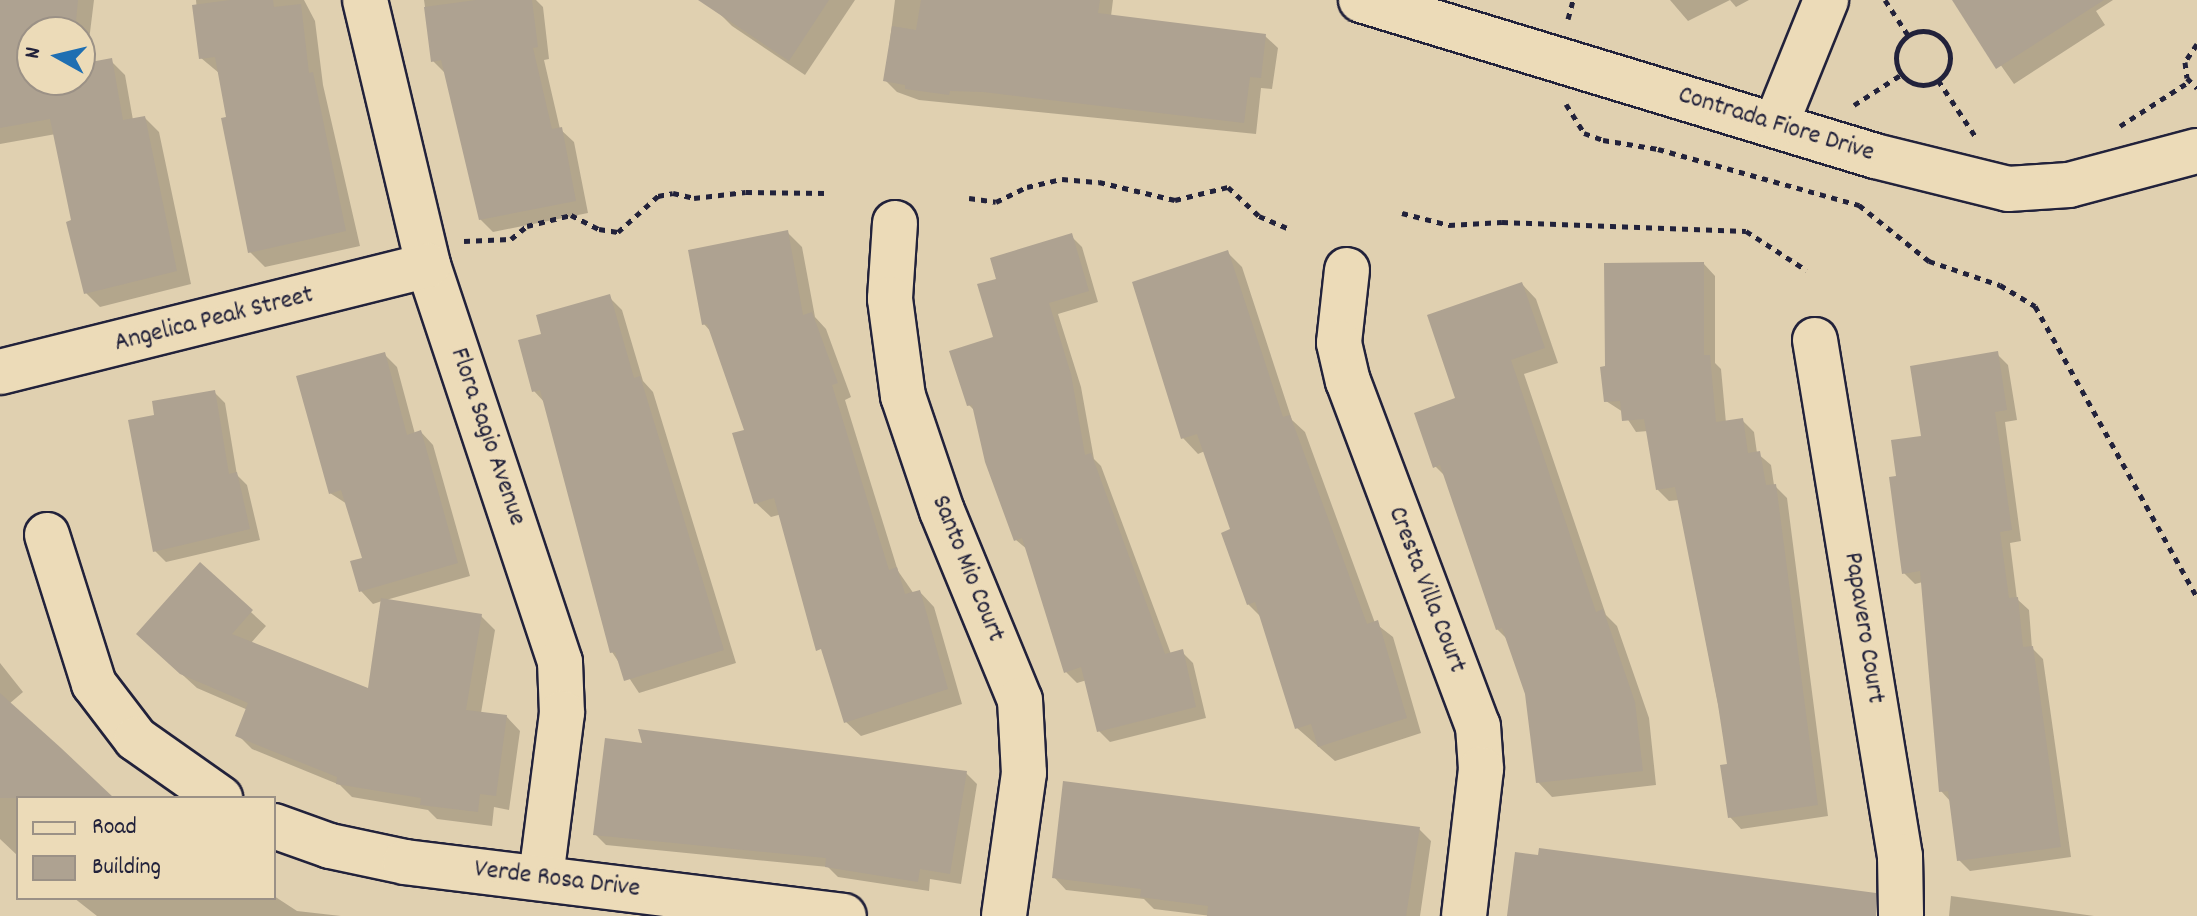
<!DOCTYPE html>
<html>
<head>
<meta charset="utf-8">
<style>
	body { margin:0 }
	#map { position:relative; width:2197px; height:916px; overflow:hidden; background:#e0d0b0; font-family:Dekko,sans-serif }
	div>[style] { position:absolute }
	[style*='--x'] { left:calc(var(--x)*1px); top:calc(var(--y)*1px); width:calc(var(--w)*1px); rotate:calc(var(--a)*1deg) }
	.shadow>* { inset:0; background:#0003 }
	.building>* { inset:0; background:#aea291 }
	.path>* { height:5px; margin-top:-2.5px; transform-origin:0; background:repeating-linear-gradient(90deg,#22223b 0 6px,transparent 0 12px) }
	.path>.ring { margin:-2.5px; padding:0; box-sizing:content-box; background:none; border:5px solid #22223b; border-radius:50% }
	.roads { filter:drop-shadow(2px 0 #22223b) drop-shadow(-2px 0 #22223b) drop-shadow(0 2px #22223b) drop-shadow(0 -2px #22223b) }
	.minor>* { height:44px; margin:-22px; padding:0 22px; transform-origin:22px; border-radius:22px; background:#ecdbb8 }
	span { translate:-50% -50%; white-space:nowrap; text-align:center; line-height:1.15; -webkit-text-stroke:7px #ecdbb8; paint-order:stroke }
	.street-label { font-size:26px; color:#22223b }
	.legend { position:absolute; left:16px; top:796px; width:260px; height:104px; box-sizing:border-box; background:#ecdbb8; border:2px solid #9b9186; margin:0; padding:10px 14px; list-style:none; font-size:24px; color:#22223b }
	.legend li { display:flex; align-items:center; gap:16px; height:40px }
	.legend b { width:40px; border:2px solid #9b9186 }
	.north { position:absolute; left:16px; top:16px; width:80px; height:80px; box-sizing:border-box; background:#ecdbb8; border:2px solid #9b9186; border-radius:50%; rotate:278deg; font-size:22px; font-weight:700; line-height:32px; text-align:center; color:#22223b }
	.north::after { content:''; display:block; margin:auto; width:28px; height:36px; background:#1f6fb2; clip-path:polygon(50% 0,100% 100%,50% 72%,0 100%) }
</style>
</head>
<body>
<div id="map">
	<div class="shadow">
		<div style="clip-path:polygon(evenodd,0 0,94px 0,86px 65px,111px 61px,125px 75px,133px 120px,145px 118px,159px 132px,191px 284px,100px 307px,86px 293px,56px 134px,0 144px,0 0,32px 32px,80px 32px,80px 80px,32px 80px,32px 32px)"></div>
		<div style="clip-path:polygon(196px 0,304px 0,315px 21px,323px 85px,360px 246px,265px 267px,250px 252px,219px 73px,201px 58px)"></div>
		<div style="clip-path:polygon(424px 0,536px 0,543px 7px,549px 59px,544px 60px,560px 129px,574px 142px,588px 213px,493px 232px,480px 219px,445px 73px,433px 61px)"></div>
		<div style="clip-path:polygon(723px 0,855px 0,805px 75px,732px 26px,716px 10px)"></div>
		<div style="clip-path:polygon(895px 0,1113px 0,1111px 16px,1265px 36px,1278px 48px,1272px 89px,1261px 88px,1256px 134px,919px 100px,897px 92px,885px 80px)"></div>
		<div style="clip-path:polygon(1670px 0,1749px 0,1736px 7px,1730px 0,1688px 21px)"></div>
		<div style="clip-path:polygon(1955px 0,2113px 0,2096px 11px,2105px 25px,2014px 84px)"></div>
		<div style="clip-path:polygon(787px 232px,802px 247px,815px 317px,826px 329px,851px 397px,845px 400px,898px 571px,914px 594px,920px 592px,934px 607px,962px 704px,861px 736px,846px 722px,782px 514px,771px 517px,756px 503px,746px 431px,712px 333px,704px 324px)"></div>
		<div style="clip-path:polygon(1071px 236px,1082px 247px,1098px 302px,1058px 314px,1081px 387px,1094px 459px,1101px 466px,1171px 654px,1182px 652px,1193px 663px,1206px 718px,1110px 742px,1099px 731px,1087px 680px,1077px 683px,1066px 672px,1028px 550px,1016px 540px,976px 412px,969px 405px,995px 338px,998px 280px)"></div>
		<div style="clip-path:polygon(1227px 252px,1242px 267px,1292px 420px,1305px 432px,1375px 623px,1393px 637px,1421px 733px,1335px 761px,1297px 728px,1262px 618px,1248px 604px,1233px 531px,1205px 451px,1198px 454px,1183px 438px)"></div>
		<div style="clip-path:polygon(1704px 264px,1715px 276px,1715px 363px,1721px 369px,1726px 423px,1742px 420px,1754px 432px,1757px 453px,1771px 465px,1774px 485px,1787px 498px,1828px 816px,1741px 829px,1730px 817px,1730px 766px,1679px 500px,1669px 501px,1657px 489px,1648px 431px,1636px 432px,1623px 412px,1606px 401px,1607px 368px)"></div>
		<div style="clip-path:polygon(1522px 284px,1536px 299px,1558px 363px,1524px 374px,1606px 615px,1617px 626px,1649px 718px,1656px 785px,1552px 797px,1538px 782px,1527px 693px,1508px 640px,1497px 629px,1447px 478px,1435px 466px,1458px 400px)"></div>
		<div style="clip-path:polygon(609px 297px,622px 310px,643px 381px,653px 392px,736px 663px,639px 693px,612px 652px,546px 404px,534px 391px,544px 335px)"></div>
		<div style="clip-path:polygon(384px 354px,397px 367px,415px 434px,421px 432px,433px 445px,470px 576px,386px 600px,481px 616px,495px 630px,481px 713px,506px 716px,520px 731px,509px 810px,494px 807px,492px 826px,437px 819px,428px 810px,352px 797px,340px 785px,252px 749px,238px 735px,248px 710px,197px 688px,153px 648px,200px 565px,266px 626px,251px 643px,370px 691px,382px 601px,373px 604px,361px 591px,364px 560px,347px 504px,330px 493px)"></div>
		<div style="clip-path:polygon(1997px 354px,2008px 365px,2017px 420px,2005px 422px,2021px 541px,2010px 543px,2017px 599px,2029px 610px,2032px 648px,2043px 659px,2071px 857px,1970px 871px,1959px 860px,1951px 802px,1941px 791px,1923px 582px,1915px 584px,1904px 573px,1898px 477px,1924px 438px)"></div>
		<div style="clip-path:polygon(214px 392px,225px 403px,237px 475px,247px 485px,260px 540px,166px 562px,155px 551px,156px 417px)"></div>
		<div style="clip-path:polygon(0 663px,23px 692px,9px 704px,113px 798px,18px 798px,18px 856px,0 839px)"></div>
		<div style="clip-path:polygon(966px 773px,977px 784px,961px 884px,930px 879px,929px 891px,838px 877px,828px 867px,606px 845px,595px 834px)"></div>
		<div style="clip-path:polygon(1419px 829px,1431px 841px,1420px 916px,1211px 916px,1154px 909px,1144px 899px,1066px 890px,1054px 877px)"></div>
		<div style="clip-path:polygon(274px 896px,297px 911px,341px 916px,97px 916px,74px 898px)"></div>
		<div style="clip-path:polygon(1951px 896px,2094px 916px,1949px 916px)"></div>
	</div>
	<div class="building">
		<div style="clip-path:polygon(0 0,78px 0,75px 32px,32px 32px,32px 80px,80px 80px,80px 64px,112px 58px,123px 120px,145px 116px,177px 271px,84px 294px,66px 222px,71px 220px,50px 119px,0 128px)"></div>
		<div style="clip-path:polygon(230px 0,273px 0,274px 7px,301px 4px,309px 73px,313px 72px,346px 231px,248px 253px,221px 118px,226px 117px,215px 57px,199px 59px,192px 5px)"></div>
		<div style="clip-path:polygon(476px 0,532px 0,538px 47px,533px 48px,552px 129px,562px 127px,576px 201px,479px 220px,441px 60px,431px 62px,424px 7px)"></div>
		<div style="clip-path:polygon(698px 0,829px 0,789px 61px)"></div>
		<div style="clip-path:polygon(921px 0,1100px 0,1098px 13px,1266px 34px,1261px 78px,1250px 77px,1244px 123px,983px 92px,950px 91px,949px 95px,905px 89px,905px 85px,883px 81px,892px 26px,916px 30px)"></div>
		<div style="clip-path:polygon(1952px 0,2104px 0,1996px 69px)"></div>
		<div style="clip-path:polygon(788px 230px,803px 315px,812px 312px,838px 383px,832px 385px,889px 570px,897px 567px,905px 594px,920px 590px,948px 689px,844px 723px,821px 649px,816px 651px,774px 498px,754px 504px,732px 433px,744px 430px,707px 324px,702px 325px,688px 250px)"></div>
		<div style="clip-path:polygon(1072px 233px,1089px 291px,1049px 303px,1071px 374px,1085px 455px,1091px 453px,1165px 654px,1183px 649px,1196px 707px,1097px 732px,1081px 667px,1064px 673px,1022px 538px,1014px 541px,985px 462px,972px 405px,967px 406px,949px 351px,993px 337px,977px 284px,996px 279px,990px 258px)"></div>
		<div style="clip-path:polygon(1228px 250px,1283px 417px,1290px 415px,1367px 624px,1378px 620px,1407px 718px,1318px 747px,1311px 724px,1295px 729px,1255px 602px,1247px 605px,1221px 533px,1230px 529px,1197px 434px,1181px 439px,1132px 282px)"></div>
		<div style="clip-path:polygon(1704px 262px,1704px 355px,1710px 355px,1716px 422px,1743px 418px,1748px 453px,1760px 451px,1766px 485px,1776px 484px,1818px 805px,1728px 818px,1720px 765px,1727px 764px,1718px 705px,1675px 487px,1656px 490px,1644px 419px,1622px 421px,1620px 401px,1604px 402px,1600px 367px,1605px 366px,1604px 263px)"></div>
		<div style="clip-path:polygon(1522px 282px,1545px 348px,1511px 360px,1596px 612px,1603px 609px,1635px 702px,1643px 771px,1536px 783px,1525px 694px,1502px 628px,1496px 630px,1440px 465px,1433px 468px,1414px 413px,1455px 398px,1427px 315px)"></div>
		<div style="clip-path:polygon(610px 294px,634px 378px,640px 376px,724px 650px,624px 681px,615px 652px,610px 653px,540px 390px,532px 392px,518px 340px,541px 334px,536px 315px)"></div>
		<div style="clip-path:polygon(1998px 351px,2007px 410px,1995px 412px,2012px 530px,2000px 532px,2009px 598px,2018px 597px,2023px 647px,2033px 646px,2061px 847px,1957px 861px,1948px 791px,1939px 792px,1920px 571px,1902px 574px,1889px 477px,1896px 476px,1891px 440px,1921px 436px,1910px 366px)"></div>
		<div style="clip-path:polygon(385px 352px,407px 435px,421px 430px,458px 563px,359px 592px,350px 561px,362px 558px,341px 490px,329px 494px,296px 376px)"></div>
		<div style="clip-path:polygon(215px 390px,229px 474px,237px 472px,250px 529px,153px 552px,128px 420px,154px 415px,152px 401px)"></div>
		<div style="clip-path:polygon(200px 562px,253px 610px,232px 634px,368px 688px,381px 598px,482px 614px,466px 710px,507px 715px,496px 796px,480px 794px,478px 812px,420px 805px,421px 798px,336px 784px,337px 777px,235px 736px,248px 703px,180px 674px,136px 634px)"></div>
		<div style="clip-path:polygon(0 693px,61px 748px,114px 798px,0 798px)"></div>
		<div style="clip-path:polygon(638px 729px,967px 771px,950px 874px,920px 869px,918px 882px,825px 867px,826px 858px,593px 835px,605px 738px,642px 743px)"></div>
		<div style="clip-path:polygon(1063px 781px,1420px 827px,1406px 916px,1207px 916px,1208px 906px,1140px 897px,1141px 889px,1052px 878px)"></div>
		<div style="clip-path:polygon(1539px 848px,1876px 893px,1876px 916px,1507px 916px,1515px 852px,1538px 855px)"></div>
	</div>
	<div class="path">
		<div style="--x:1885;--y:0;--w:42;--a:56.7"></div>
		<div style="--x:1568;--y:19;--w:20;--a:-75"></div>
		<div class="ring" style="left:1896px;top:31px;width:49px;height:49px"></div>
		<div style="--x:2197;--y:44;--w:22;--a:124"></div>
		<div style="--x:2185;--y:62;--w:16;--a:83"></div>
		<div style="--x:2187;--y:78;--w:14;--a:45"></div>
		<div style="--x:1938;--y:80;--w:71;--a:56.5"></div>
		<div style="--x:1566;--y:104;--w:34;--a:58"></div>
		<div style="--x:1584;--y:133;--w:20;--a:20"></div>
		<div style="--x:1603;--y:140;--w:56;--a:9.3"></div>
		<div style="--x:1658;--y:149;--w:209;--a:15.6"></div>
		<div style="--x:1859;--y:205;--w:90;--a:38.7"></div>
		<div style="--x:1929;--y:261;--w:75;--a:18.7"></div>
		<div style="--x:2000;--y:285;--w:41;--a:31"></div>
		<div style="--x:2035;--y:306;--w:333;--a:60.9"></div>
		<div style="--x:1854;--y:105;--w:57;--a:-32.9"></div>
		<div style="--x:2120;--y:126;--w:83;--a:-32.7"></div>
		<div style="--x:969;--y:198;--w:27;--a:8"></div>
		<div style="--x:996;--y:202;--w:34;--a:-26"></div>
		<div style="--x:1027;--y:187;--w:36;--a:-13"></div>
		<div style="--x:1062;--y:179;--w:37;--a:5"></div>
		<div style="--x:1099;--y:182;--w:78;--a:13.3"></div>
		<div style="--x:1175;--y:200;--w:55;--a:-13.8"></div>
		<div style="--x:1228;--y:187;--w:42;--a:43.1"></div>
		<div style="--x:1259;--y:216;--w:33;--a:23"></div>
		<div style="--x:1402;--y:213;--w:49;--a:14.3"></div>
		<div style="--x:1449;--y:225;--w:53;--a:-3.2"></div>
		<div style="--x:1502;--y:222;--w:244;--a:2.1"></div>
		<div style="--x:1746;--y:231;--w:72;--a:33"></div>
		<div style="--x:464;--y:241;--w:47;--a:-2.4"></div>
		<div style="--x:511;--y:239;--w:21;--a:-39"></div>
		<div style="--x:527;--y:226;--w:45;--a:-14"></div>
		<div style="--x:571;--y:215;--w:31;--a:27"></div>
		<div style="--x:599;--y:229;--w:19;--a:9"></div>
		<div style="--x:618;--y:232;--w:54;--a:-42"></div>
		<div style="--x:658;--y:196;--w:15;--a:-11"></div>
		<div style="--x:673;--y:193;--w:22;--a:13"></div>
		<div style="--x:694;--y:198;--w:52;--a:-6.6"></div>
		<div style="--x:746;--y:192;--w:81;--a:0.7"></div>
	</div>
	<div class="roads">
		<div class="minor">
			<div style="--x:365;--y:0;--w:272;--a:76.6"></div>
			<div style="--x:428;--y:265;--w:418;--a:71.6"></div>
			<div style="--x:560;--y:662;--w:51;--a:87.8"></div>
			<div style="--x:562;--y:713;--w:166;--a:97.3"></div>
			<div style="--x:1361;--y:0;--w:537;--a:16.88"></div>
			<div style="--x:1875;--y:156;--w:137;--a:13.9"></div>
			<div style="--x:2008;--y:189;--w:61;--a:-3.8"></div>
			<div style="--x:2069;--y:185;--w:132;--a:-14.9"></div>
			<div style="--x:1776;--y:124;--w:134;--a:-68"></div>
			<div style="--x:895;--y:223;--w:76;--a:93.8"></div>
			<div style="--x:890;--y:299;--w:98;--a:82.4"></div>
			<div style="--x:903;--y:396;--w:121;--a:71.3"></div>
			<div style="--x:942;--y:511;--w:204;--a:67.6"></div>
			<div style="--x:1020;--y:700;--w:73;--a:86.9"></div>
			<div style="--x:1024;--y:773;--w:144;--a:98"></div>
			<div style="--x:1347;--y:270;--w:73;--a:96.3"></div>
			<div style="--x:1339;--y:343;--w:39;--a:77"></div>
			<div style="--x:1348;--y:381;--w:369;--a:69.4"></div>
			<div style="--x:1478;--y:726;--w:43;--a:86"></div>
			<div style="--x:1481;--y:769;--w:148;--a:96.6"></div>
			<div style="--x:1815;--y:340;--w:523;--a:80.65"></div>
			<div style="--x:1900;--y:856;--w:60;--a:89"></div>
			<div style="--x:0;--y:372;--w:441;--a:-14"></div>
			<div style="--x:47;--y:535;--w:156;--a:72.5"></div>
			<div style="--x:94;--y:684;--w:69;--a:52.6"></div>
			<div style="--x:136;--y:739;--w:103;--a:35.1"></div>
			<div style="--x:274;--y:826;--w:59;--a:19.7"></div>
			<div style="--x:330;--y:846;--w:77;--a:12"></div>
			<div style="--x:405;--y:862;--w:442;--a:7"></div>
		</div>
	</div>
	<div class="street-label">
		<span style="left:1776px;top:125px;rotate:17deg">Contrada Fiore Drive</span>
		<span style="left:214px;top:320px;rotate:-14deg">Angelica Peak Street</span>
		<span style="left:487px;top:437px;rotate:71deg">Flora Sagio Avenue</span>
		<span style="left:967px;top:569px;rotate:68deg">Santo Mio Court</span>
		<span style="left:1426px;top:590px;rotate:69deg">Cresta Villa Court</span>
		<span style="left:1863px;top:628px;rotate:81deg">Papavero Court</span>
		<span style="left:557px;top:880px;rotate:7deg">Verde Rosa Drive</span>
	</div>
	<ul class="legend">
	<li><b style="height:10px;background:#ecdbb8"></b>Road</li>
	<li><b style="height:22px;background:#aea291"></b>Building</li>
	</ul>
	<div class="north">N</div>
</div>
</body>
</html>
